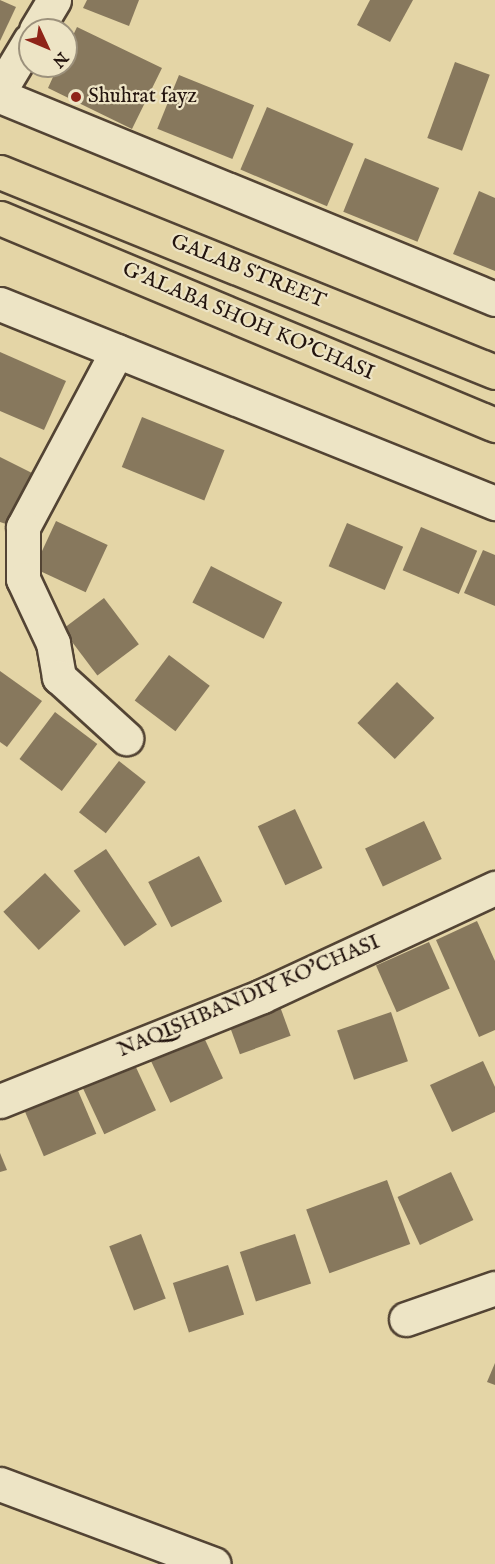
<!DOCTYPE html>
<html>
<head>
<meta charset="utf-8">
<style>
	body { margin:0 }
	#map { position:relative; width:495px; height:1564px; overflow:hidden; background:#e4d5a6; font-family:"IM FELL English",serif }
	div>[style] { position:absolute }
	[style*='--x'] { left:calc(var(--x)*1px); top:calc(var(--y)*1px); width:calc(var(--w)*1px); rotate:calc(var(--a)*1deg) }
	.building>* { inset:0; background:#87785d; transform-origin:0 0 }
	.roads { filter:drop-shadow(2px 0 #534434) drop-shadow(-2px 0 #534434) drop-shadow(0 2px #534434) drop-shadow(0 -2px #534434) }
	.minor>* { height:33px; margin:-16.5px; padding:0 16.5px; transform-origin:16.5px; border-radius:16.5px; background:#ede4c5 }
	.major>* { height:33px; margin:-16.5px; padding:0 16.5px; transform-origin:16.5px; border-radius:16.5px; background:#e4d5a6 }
	.dots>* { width:16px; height:16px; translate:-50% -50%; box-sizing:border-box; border:3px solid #ede4c5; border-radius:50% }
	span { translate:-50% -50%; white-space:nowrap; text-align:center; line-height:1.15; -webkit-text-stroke:4.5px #ede4c5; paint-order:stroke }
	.poi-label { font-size:21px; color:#23140e }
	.left { translate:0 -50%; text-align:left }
	.street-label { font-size:21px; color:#23140e }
	.north { position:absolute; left:18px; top:18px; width:60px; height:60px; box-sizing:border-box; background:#ede4c5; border:2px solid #9c917c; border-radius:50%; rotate:134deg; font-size:16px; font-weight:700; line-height:24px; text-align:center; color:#23140e }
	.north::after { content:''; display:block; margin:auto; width:21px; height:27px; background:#8f2418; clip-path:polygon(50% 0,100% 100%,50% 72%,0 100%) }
</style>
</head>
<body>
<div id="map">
	<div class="building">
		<div style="clip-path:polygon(0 0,16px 7px,0 41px)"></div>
		<div style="clip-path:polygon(87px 0,139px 0,129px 26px,83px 8px)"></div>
		<div style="clip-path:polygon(370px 0,413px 0,390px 42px,357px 25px)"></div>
		<div style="clip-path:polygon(77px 27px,162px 68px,132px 129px,48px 88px,58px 66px,66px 66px,66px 50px)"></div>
		<div style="left:455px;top:62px;width:37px;height:81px;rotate:20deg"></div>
		<div style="left:179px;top:75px;width:81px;height:58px;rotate:22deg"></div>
		<div style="left:267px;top:107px;width:94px;height:68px;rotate:23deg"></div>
		<div style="left:365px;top:158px;width:80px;height:58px;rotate:22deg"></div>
		<div style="clip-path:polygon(479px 191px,495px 198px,495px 271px,453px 254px)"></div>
		<div style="clip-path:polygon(0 352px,66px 381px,44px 430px,0 411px)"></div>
		<div style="left:142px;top:417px;width:89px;height:54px;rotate:22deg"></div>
		<div style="clip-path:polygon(0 457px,32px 473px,6px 524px,0 522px)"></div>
		<div style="left:56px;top:521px;width:57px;height:52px;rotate:25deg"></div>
		<div style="left:347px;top:523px;width:61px;height:47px;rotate:23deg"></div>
		<div style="left:421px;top:527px;width:61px;height:47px;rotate:23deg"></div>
		<div style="clip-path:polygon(483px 550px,495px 555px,495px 606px,464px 593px)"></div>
		<div style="left:211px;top:566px;width:80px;height:41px;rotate:27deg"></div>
		<div style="left:104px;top:598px;width:58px;height:52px;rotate:53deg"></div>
		<div style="left:169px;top:655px;width:51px;height:57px;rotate:37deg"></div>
		<div style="clip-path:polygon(0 671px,42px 701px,7px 747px,0 742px)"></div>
		<div style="left:397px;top:682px;width:52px;height:57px;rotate:44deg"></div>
		<div style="left:55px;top:712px;width:53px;height:59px;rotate:37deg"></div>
		<div style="left:119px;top:761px;width:34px;height:65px;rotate:38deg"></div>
		<div style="left:295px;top:809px;width:65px;height:41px;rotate:65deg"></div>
		<div style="left:424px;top:821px;width:42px;height:65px;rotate:65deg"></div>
		<div style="left:106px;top:849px;width:91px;height:39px;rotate:56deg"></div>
		<div style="left:199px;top:856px;width:51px;height:57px;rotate:63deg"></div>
		<div style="left:45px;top:873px;width:52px;height:57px;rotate:47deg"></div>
		<div style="clip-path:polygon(477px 921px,495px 961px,495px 1030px,479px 1037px,436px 940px)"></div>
		<div style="left:429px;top:942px;width:51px;height:58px;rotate:66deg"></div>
		<div style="left:278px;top:1001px;width:37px;height:54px;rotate:70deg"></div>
		<div style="left:391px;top:1012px;width:52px;height:57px;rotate:71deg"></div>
		<div style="left:201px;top:1031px;width:52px;height:58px;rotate:65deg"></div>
		<div style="clip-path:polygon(483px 1061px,495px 1087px,495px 1112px,452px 1132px,430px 1085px)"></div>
		<div style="left:134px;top:1063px;width:52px;height:57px;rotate:65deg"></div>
		<div style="left:76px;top:1086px;width:52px;height:57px;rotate:67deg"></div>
		<div style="clip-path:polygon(0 1153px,7px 1170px,0 1172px)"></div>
		<div style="left:451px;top:1172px;width:53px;height:59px;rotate:65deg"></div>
		<div style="left:387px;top:1180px;width:68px;height:86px;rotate:70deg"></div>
		<div style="left:141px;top:1234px;width:69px;height:34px;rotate:69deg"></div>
		<div style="left:295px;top:1234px;width:52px;height:58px;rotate:72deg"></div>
		<div style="left:228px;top:1265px;width:52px;height:58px;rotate:72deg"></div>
		<div style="clip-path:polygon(495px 1363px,495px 1385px,487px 1382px)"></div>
	</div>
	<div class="roads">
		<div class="minor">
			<div style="--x:36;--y:30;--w:35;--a:-59"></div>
			<div style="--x:0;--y:90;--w:58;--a:-59"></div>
			<div style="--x:0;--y:96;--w:535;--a:22.3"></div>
			<div style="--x:0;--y:304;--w:534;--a:21.9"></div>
			<div style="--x:117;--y:351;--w:200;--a:118.1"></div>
			<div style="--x:23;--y:527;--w:52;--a:90"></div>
			<div style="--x:23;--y:579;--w:71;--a:64.9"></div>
			<div style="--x:53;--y:643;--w:35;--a:80"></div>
			<div style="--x:59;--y:677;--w:91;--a:42.3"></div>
			<div style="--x:0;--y:1101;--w:282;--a:-21.8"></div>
			<div style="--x:262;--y:996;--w:257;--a:-24.9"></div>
			<div style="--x:406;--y:1319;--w:94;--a:-19.2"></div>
			<div style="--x:0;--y:1484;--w:228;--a:20.5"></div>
		</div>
		<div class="major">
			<div style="--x:0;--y:172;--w:534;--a:22"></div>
			<div style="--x:0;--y:218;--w:537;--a:22.69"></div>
		</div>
	</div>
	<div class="dots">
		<div style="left:76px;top:97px;background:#8f2418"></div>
	</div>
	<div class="poi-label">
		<span class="left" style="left:88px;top:97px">Shuhrat fayz</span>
	</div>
	<div class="street-label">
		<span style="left:248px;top:272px;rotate:22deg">GALAB STREET</span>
		<span style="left:248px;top:322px;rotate:23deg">G'ALABA SHOH KO'CHASI</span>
		<span style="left:249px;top:997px;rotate:-23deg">NAQISHBANDIY KO'CHASI</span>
	</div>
	<div class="north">N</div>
</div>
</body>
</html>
